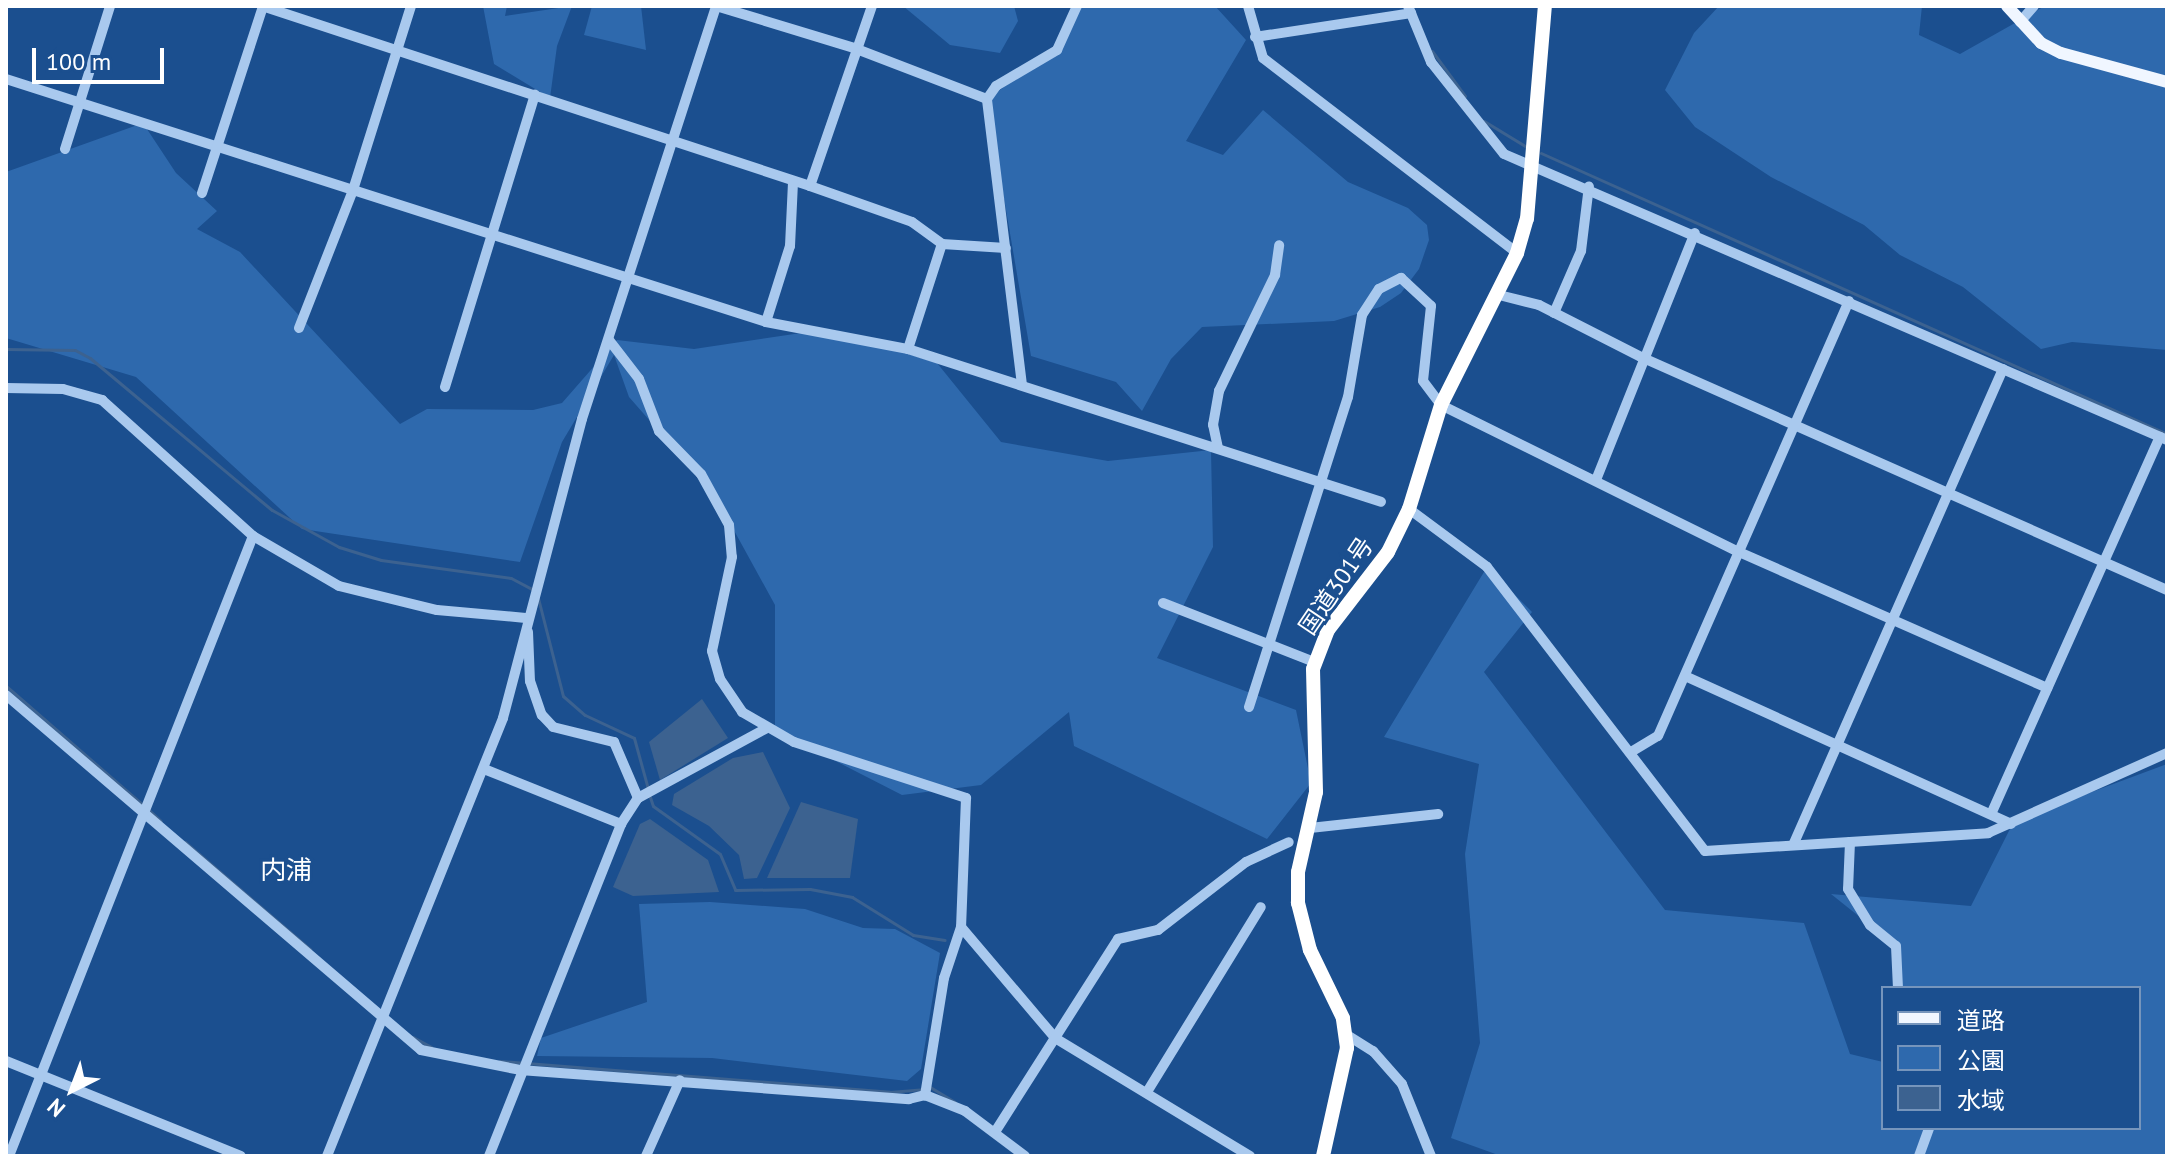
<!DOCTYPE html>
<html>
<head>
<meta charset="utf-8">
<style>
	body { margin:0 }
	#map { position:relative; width:2173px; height:1162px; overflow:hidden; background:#1b4f8f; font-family:"PT Sans","Noto Sans JP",sans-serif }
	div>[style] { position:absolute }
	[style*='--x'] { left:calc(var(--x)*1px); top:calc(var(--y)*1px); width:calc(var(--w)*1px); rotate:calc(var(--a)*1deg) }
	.green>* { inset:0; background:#2e69ad }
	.water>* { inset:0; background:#3c6290 }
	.stream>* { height:3px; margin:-1.5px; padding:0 1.5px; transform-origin:1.5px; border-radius:1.5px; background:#3c6290 }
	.minor>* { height:10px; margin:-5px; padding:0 5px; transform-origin:5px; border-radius:5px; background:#a9c9ee }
	.major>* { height:12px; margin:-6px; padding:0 6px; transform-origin:6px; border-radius:6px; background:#f0f6ff }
	.highway>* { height:14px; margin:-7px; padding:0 7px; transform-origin:7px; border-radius:7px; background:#fff }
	span { translate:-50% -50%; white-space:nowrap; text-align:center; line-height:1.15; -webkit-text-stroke:6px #1b4f8f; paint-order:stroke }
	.street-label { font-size:24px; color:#fff }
	.neighbourhood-label { font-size:26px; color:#fff }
	.frame { position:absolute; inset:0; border:8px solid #fff; pointer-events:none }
	.legend { position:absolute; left:1881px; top:986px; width:260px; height:144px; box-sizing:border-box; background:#1b4f8f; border:2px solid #7695bc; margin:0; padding:10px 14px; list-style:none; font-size:24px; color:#fff }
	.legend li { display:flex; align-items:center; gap:16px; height:40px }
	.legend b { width:40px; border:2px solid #7695bc }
	.north { position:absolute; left:32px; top:1050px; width:80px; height:80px; -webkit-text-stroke:6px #1b4f8f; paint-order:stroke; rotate:222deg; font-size:22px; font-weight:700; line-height:32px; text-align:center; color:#fff }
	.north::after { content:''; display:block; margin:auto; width:28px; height:36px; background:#fff; clip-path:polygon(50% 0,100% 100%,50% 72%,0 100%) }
	.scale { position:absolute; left:32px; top:48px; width:132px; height:36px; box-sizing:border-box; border:4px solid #fff; border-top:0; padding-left:10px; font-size:24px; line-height:28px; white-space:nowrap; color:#fff; -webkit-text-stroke:6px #1b4f8f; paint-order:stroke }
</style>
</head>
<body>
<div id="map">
	<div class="green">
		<div style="clip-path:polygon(483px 6px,507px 6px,505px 16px,572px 6px,557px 46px,550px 98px,494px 64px)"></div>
		<div style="clip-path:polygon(592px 6px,641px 6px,646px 50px,584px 35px)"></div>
		<div style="clip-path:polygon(903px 6px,1014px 6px,1018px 21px,1000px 53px,950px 45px)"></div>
		<div style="clip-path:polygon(1077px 6px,1215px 6px,1246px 40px,1186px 141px,1223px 155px,1263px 110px,1348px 182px,1408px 208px,1427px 225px,1429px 240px,1419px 269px,1401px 293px,1380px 307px,1334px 321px,1202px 327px,1171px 359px,1142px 411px,1116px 382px,1031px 356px,987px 99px,1056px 50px)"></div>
		<div style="clip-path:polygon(1719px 6px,1922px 6px,1919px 35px,1960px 54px,2045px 6px,2167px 6px,2167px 350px,2072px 342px,2041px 349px,1963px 287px,1900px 255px,1864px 225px,1771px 177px,1695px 127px,1665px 90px,1694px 33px)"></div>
		<div style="clip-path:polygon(143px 123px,176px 173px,217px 211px,197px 229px,240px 252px,400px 424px,427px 409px,533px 410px,562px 403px,617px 340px,694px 349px,828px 329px,937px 363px,1001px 442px,1108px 461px,1211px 450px,1213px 547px,1157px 658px,1296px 710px,1311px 783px,1267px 839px,1074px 746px,1069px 712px,981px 785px,902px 795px,775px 730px,775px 605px,714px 494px,629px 397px,614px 355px,562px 442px,520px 562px,302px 529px,136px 377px,6px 338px,6px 172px)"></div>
		<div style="clip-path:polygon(1487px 567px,1532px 612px,1484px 672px,1665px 910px,1804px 923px,1850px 1054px,1883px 1062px,1883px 1128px,2139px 1128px,2139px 988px,1898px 988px,1896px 946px,1831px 894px,1971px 906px,2014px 821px,2167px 764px,2167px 1156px,1501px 1156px,1451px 1138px,1480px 1043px,1465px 854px,1479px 764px,1384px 737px)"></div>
		<div style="clip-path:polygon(710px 902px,805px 909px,863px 928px,895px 929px,940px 953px,921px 1069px,907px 1081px,712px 1058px,537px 1056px,541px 1038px,647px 1002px,639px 904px)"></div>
	</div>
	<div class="water">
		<div style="clip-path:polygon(702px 699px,728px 738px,660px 780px,649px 742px)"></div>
		<div style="clip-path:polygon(763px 752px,790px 808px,757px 878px,744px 879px,739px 855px,709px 826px,672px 805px,674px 794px,733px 758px)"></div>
		<div style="clip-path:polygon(801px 802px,858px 819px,850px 878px,767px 878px)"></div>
		<div style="clip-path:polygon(650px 819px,708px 860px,719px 892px,633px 896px,613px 887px,640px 824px)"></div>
	</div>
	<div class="stream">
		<div style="--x:1432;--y:51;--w:56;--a:53.7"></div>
		<div style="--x:1484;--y:121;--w:48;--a:31.4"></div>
		<div style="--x:1541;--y:153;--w:686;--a:24.17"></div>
		<div style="--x:6;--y:349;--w:69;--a:0.8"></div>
		<div style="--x:75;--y:350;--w:17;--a:28"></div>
		<div style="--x:90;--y:358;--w:237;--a:39.9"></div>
		<div style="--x:272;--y:510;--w:77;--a:28.9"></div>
		<div style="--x:339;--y:547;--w:44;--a:17.2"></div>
		<div style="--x:381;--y:560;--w:131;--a:7.9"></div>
		<div style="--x:511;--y:578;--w:27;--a:28"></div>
		<div style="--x:538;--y:598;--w:101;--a:75.7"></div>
		<div style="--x:563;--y:696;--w:29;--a:41"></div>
		<div style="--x:585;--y:715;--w:54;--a:25.1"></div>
		<div style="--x:634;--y:738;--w:53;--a:74.6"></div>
		<div style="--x:6;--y:686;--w:181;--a:41"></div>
		<div style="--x:650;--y:797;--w:9;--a:72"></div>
		<div style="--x:653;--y:806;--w:82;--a:35.6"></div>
		<div style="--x:720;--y:854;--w:39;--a:67"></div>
		<div style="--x:735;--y:890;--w:75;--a:-0.8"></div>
		<div style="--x:810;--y:889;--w:43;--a:10.8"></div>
		<div style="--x:852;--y:897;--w:72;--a:31.9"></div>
		<div style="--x:913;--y:935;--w:32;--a:9"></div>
		<div style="--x:149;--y:810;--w:16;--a:43"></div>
		<div style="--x:185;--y:842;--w:165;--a:40.6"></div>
		<div style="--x:413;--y:1037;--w:21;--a:29"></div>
		<div style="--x:500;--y:1061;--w:391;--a:4.5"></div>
		<div style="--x:890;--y:1092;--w:33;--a:-5"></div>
		<div style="--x:930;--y:1087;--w:29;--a:31"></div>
	</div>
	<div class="minor">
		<div style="--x:262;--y:6;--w:577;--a:18.18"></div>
		<div style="--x:810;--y:186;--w:108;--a:19.4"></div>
		<div style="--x:912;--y:222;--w:37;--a:36"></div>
		<div style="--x:942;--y:244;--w:64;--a:3.6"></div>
		<div style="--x:716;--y:6;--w:144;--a:16.9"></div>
		<div style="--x:854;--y:48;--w:142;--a:21"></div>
		<div style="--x:1248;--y:6;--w:54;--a:73.9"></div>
		<div style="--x:1263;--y:58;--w:320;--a:37.5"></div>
		<div style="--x:1408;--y:6;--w:61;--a:67.7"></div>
		<div style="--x:1431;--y:62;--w:117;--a:51.6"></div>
		<div style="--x:1504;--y:154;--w:722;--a:23.33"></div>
		<div style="--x:2020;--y:22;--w:21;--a:-49"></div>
		<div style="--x:1255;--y:37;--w:158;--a:-8.7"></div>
		<div style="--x:6;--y:79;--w:798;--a:17.73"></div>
		<div style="--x:766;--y:322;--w:145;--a:10.8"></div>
		<div style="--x:908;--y:349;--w:497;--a:17.9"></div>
		<div style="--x:65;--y:149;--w:150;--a:-72.5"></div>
		<div style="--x:810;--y:186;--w:190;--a:-71"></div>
		<div style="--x:202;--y:193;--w:197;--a:-71.9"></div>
		<div style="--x:1499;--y:295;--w:41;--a:14"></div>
		<div style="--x:1539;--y:305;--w:114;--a:27"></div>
		<div style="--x:1641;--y:357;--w:575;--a:23.89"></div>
		<div style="--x:1554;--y:313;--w:68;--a:-66.5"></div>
		<div style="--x:1581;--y:251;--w:65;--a:-83"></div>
		<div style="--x:766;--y:322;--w:80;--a:-72.5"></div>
		<div style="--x:790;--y:246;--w:64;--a:-87.3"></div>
		<div style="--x:299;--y:328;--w:148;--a:-68.6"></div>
		<div style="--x:353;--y:190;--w:193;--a:-72.5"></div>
		<div style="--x:609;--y:340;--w:49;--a:52.4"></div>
		<div style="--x:639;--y:379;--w:56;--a:69"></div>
		<div style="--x:659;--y:431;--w:60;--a:45.7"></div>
		<div style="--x:701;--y:474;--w:58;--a:61.2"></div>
		<div style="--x:729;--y:525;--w:32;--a:85"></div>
		<div style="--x:732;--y:557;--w:96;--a:102"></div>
		<div style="--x:712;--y:651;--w:29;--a:74"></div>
		<div style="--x:720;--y:679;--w:40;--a:56"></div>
		<div style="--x:742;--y:712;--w:60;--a:30"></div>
		<div style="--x:794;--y:742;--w:181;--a:18"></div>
		<div style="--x:966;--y:798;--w:129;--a:92.2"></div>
		<div style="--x:961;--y:927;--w:54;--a:108.4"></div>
		<div style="--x:944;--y:978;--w:119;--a:99.2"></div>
		<div style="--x:925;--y:1095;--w:43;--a:21.8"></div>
		<div style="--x:965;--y:1111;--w:75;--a:36.9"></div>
		<div style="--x:908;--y:349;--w:110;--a:-72.1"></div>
		<div style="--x:1022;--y:385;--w:288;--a:-97"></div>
		<div style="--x:987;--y:99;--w:16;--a:-55"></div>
		<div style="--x:996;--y:86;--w:71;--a:-30.5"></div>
		<div style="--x:1057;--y:50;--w:48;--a:-65.6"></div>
		<div style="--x:445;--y:387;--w:306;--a:-72.9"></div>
		<div style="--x:6;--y:388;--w:57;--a:1"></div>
		<div style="--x:63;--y:389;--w:41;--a:15.8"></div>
		<div style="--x:102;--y:400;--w:203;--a:42"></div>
		<div style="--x:253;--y:536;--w:99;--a:30.2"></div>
		<div style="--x:339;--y:586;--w:101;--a:13.8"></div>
		<div style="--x:437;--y:610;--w:89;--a:5.1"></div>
		<div style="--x:1218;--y:448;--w:24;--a:-102"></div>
		<div style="--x:1213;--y:425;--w:35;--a:-80"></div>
		<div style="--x:1219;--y:391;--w:129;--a:-64.2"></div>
		<div style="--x:1275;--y:275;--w:30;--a:-82"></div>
		<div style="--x:1596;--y:480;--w:266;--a:-68.2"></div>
		<div style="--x:1409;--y:509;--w:97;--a:36.6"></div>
		<div style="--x:1487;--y:567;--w:358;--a:52.5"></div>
		<div style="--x:1705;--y:851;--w:284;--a:-3.6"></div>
		<div style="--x:1988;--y:833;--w:196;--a:-24.1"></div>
		<div style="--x:1163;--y:603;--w:162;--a:21.3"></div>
		<div style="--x:528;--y:632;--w:49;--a:87.7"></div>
		<div style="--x:530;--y:681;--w:36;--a:71"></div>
		<div style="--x:542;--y:715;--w:16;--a:47"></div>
		<div style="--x:553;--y:727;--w:63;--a:13.8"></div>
		<div style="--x:614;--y:742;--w:61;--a:66.8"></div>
		<div style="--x:1685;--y:676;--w:358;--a:24.4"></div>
		<div style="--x:6;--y:695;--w:546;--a:40.54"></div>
		<div style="--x:421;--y:1050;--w:101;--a:11.4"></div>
		<div style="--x:520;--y:1070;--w:390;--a:4.3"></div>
		<div style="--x:909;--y:1099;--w:16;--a:-14"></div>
		<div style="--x:1249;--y:707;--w:325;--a:-72.3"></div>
		<div style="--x:1348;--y:397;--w:83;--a:-80.3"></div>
		<div style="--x:1362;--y:315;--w:31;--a:-57"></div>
		<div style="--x:1379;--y:289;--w:25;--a:-27"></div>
		<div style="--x:1401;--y:278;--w:41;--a:43"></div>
		<div style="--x:1431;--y:306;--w:75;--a:96.1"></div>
		<div style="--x:1423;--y:381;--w:30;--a:53"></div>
		<div style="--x:1441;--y:405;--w:332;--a:26.3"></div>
		<div style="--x:1739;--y:552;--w:337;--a:23.8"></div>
		<div style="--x:1631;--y:752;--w:31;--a:-31"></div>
		<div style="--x:1658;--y:736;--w:475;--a:-66.3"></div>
		<div style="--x:484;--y:769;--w:148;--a:21.9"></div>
		<div style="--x:1992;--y:812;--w:411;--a:-65.9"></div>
		<div style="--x:1310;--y:828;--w:129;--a:-6.2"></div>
		<div style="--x:1850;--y:842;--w:47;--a:92.4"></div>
		<div style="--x:1848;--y:889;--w:42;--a:58.6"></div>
		<div style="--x:1870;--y:925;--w:33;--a:39"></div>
		<div style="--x:1896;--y:946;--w:42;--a:87.3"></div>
		<div style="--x:1794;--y:843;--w:518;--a:-66.21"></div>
		<div style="--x:961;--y:927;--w:145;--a:49.7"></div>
		<div style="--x:1055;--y:1038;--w:228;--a:31.2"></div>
		<div style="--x:1347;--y:1035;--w:31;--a:32"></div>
		<div style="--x:1373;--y:1051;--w:44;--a:48.7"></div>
		<div style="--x:1402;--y:1084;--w:78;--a:68.1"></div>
		<div style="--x:6;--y:1061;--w:253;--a:22"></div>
		<div style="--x:1147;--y:1092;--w:217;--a:-58.4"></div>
		<div style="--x:995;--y:1132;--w:229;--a:-57.5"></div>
		<div style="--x:1118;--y:939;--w:41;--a:-12.7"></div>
		<div style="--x:1158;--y:930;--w:111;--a:-37.7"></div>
		<div style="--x:1246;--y:862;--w:47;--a:-24.9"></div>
		<div style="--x:9;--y:1156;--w:666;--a:-68.52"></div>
		<div style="--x:327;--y:1156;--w:472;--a:-68.1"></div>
		<div style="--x:503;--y:718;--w:309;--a:-75.2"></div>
		<div style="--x:582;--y:419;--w:434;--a:-72"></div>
		<div style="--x:489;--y:1156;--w:357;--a:-68.3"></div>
		<div style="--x:621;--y:824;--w:31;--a:-57"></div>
		<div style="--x:638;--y:798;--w:145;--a:-28.5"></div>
		<div style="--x:646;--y:1156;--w:83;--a:-65.9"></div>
		<div style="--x:1919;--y:1156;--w:30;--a:-70"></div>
	</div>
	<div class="major">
		<div style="--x:2007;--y:6;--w:50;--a:47.4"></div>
		<div style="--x:2041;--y:43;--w:22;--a:27"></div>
		<div style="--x:2061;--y:53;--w:110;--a:15.3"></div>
	</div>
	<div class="highway">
		<div style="--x:1323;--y:1156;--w:111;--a:-77.5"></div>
		<div style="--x:1347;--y:1048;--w:30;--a:-98"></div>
		<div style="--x:1343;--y:1018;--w:76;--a:-115.9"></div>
		<div style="--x:1310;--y:950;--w:49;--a:-104.3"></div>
		<div style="--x:1298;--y:903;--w:31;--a:-90"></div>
		<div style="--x:1298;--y:872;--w:82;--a:-77.3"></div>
		<div style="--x:1316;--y:792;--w:123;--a:-91.4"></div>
		<div style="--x:1313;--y:669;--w:42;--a:-69"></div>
		<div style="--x:1328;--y:630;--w:98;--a:-52.4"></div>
		<div style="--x:1388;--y:552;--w:48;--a:-64"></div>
		<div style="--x:1409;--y:509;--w:109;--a:-72.9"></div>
		<div style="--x:1441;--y:405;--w:170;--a:-63.4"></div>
		<div style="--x:1517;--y:253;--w:35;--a:-74"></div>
		<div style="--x:1527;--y:219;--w:214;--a:-85.2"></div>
	</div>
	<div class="street-label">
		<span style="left:1336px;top:586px;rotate:-56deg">国道301号</span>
	</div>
	<div class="neighbourhood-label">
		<span style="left:286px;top:870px">内浦</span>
	</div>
	<div class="frame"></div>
	<ul class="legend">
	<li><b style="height:10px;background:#f0f6ff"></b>道路</li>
	<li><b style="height:22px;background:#2e69ad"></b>公園</li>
	<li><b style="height:22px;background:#3c6290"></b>水域</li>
	</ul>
	<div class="north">N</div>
	<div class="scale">100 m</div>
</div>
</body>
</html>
